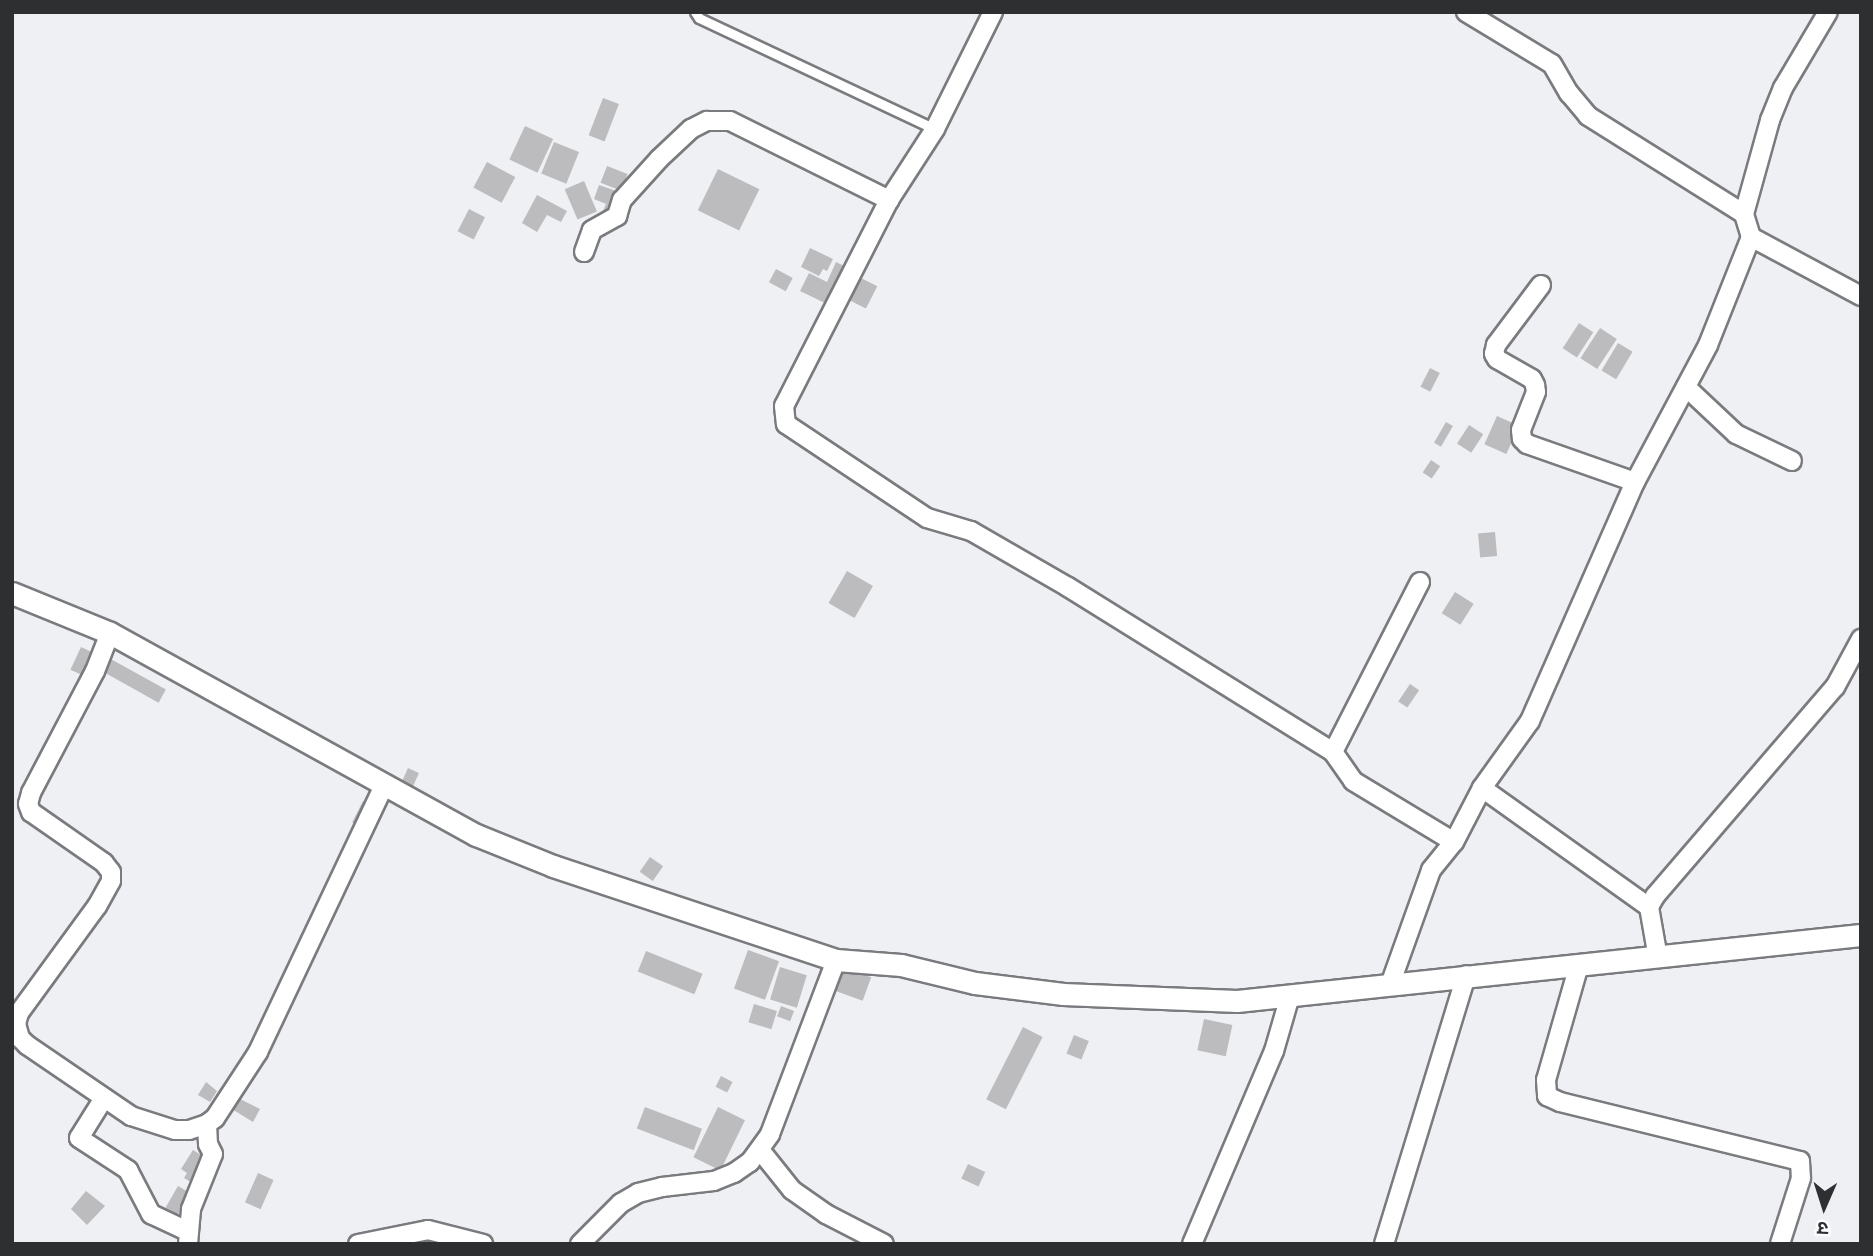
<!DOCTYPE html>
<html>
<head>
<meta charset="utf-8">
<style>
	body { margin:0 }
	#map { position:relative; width:1873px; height:1256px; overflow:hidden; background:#eff0f3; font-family:Helvetica,"Noto Sans Devanagari",sans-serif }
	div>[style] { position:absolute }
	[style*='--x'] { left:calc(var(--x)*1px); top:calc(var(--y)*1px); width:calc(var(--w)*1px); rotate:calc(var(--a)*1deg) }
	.building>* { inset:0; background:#bcbbbe; transform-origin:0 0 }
	.roads { filter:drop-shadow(2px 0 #7a7b7e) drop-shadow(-2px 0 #7a7b7e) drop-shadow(0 2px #7a7b7e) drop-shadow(0 -2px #7a7b7e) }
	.service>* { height:9px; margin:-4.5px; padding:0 4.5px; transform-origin:4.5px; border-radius:4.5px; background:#fff }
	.minor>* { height:18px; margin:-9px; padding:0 9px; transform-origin:9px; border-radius:9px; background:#fff }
	.tertiary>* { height:21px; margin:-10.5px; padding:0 10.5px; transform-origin:10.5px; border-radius:10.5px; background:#fff }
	span { translate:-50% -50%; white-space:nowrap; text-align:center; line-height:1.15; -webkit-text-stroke:6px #fcfdff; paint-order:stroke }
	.frame { position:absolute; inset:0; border:14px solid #2e2f30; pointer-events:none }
	.north { position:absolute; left:1789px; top:1172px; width:70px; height:70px; -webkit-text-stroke:5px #fcfdff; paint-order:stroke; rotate:183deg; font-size:19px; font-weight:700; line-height:28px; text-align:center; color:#2e2f30 }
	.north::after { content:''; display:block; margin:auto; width:24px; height:32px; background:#2e2f30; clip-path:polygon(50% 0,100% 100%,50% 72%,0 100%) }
</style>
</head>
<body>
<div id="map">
	<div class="building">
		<div style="left:603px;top:98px;width:17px;height:40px;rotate:21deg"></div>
		<div style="left:525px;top:126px;width:31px;height:37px;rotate:25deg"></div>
		<div style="left:554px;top:142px;width:27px;height:34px;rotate:22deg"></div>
		<div style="left:487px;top:162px;width:32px;height:29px;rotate:28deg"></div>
		<div style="left:607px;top:166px;width:22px;height:18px;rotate:21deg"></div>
		<div style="left:718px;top:169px;width:46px;height:46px;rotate:26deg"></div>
		<div style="left:584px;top:181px;width:33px;height:21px;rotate:67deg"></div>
		<div style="clip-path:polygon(599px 185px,622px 193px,613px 215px,603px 211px,606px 204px,594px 199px)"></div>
		<div style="clip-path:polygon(537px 195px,567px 211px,561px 222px,547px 215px,537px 232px,522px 223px)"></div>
		<div style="left:469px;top:209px;width:18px;height:25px;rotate:27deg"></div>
		<div style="clip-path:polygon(810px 248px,833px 259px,827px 271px,823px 269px,819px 276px,801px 267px)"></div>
		<div style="clip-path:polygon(836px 262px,848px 268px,829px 305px,800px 291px,809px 273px,827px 282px)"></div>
		<div style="left:776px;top:269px;width:19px;height:15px;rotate:28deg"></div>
		<div style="left:855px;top:275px;width:25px;height:25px;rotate:27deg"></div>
		<div style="left:1579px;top:323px;width:17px;height:30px;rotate:33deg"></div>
		<div style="left:1600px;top:328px;width:20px;height:36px;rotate:33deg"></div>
		<div style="left:1618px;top:343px;width:17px;height:32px;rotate:31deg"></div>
		<div style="left:1430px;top:368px;width:11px;height:21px;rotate:27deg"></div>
		<div style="left:1497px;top:416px;width:24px;height:31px;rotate:24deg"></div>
		<div style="left:1446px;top:422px;width:8px;height:24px;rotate:30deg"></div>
		<div style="left:1469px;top:425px;width:17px;height:22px;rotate:33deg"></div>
		<div style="left:1431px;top:460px;width:11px;height:15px;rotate:34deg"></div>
		<div style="left:1495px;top:532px;width:24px;height:17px;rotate:85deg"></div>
		<div style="left:847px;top:571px;width:30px;height:37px;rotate:30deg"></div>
		<div style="left:1455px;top:592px;width:22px;height:25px;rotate:32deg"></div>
		<div style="left:81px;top:647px;width:17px;height:25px;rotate:25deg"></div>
		<div style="left:109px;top:658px;width:65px;height:15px;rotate:29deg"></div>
		<div style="left:1410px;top:684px;width:11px;height:21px;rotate:34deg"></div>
		<div style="left:408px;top:768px;width:12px;height:22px;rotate:24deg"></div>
		<div style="left:363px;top:801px;width:7px;height:24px;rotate:27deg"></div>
		<div style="left:650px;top:857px;width:16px;height:18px;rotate:35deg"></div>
		<div style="left:748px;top:950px;width:33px;height:41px;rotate:20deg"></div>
		<div style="left:646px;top:951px;width:61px;height:22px;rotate:22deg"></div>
		<div style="left:780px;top:967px;width:28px;height:34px;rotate:17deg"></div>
		<div style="left:843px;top:967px;width:30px;height:25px;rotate:20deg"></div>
		<div style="left:754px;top:1004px;width:24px;height:19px;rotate:17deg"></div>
		<div style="left:781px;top:1006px;width:14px;height:11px;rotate:21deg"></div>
		<div style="left:1204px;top:1019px;width:29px;height:32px;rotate:12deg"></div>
		<div style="left:1023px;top:1027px;width:22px;height:81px;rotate:27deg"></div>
		<div style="left:1074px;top:1035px;width:16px;height:20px;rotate:22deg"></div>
		<div style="left:721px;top:1076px;width:13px;height:12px;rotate:27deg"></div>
		<div style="clip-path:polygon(206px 1082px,217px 1091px,210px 1102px,198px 1095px)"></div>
		<div style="clip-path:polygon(234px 1096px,260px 1109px,253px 1122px,227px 1106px)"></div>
		<div style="left:645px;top:1107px;width:61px;height:23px;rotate:21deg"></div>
		<div style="left:718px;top:1107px;width:30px;height:56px;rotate:26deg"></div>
		<div style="clip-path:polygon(193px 1150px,206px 1158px,196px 1185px,184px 1178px,187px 1173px,181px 1169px)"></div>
		<div style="left:968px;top:1164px;width:19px;height:16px;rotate:25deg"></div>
		<div style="left:258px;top:1173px;width:17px;height:32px;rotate:24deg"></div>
		<div style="left:178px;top:1186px;width:14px;height:25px;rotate:30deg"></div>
		<div style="clip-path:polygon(86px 1191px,105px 1206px,87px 1225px,71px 1209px)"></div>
		<div style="clip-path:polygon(440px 1238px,438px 1244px,406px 1244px,406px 1242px)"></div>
	</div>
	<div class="roads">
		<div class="service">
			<div style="--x:695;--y:12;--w:7;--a:56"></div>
			<div style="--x:699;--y:18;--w:261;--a:25.2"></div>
		</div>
		<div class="minor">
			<div style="--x:993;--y:12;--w:131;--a:116.4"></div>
			<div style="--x:935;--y:129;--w:85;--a:122.9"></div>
			<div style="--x:889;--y:200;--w:231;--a:117"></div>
			<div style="--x:784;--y:406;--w:18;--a:84"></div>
			<div style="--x:786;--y:424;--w:169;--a:33.7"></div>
			<div style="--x:927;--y:518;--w:46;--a:16.5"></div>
			<div style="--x:971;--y:531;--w:112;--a:30"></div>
			<div style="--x:1068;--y:587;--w:312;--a:31.9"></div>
			<div style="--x:1333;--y:752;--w:35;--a:55"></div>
			<div style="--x:1353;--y:781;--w:118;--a:31.1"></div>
			<div style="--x:1466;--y:12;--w:100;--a:31.2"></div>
			<div style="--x:1552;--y:64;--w:34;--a:60"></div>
			<div style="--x:1569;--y:93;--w:30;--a:50"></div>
			<div style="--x:1588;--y:116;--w:184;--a:32.1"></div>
			<div style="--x:1751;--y:237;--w:125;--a:28.2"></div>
			<div style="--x:584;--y:252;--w:23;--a:-70"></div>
			<div style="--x:592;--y:230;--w:29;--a:-29"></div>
			<div style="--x:617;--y:216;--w:17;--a:-73"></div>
			<div style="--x:622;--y:200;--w:55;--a:-47.9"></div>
			<div style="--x:659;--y:159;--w:44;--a:-43.2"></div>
			<div style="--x:691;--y:129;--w:18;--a:-27"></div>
			<div style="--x:707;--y:121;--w:23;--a:0"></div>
			<div style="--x:730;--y:121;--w:178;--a:26.4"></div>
			<div style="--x:1541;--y:285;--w:75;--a:126.9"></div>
			<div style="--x:1496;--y:345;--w:9;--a:103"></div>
			<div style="--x:1494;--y:354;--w:6;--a:59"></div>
			<div style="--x:1497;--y:359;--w:40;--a:29.7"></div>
			<div style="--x:1532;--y:379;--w:7;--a:63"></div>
			<div style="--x:1535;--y:385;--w:7;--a:82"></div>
			<div style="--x:1536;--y:392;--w:41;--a:111.5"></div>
			<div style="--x:1521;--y:430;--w:9;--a:84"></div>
			<div style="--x:1522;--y:439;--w:7;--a:45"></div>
			<div style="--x:1527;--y:444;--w:114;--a:19.4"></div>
			<div style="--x:1686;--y:387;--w:69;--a:43.2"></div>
			<div style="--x:1736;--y:434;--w:62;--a:25.7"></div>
			<div style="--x:110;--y:633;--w:41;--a:111.5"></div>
			<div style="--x:95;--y:671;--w:138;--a:117.7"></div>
			<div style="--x:31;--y:793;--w:11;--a:105"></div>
			<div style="--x:28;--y:804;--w:9;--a:69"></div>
			<div style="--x:31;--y:812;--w:89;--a:34.9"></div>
			<div style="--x:104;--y:863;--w:11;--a:52"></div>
			<div style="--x:111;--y:872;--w:9;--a:90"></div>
			<div style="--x:111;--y:881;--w:29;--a:119"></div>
			<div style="--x:97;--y:906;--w:132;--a:126.1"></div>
			<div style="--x:19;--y:1013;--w:11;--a:105"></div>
			<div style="--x:16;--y:1024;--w:15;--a:74"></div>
			<div style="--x:20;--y:1038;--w:10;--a:45"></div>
			<div style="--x:27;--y:1045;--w:126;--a:34.3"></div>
			<div style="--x:131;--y:1116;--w:46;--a:17.7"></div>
			<div style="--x:175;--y:1130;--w:14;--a:0"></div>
			<div style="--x:189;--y:1130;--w:19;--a:-18"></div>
			<div style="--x:207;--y:1124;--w:10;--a:-37"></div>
			<div style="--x:215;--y:1118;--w:79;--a:-56.9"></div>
			<div style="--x:258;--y:1052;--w:294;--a:-64.7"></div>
			<div style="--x:1333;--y:752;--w:191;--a:-62.9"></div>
			<div style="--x:1482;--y:788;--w:205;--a:35.5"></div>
			<div style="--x:1658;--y:958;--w:52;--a:-100"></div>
			<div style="--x:1649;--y:907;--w:13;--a:-61"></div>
			<div style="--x:1655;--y:896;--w:276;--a:-49.3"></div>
			<div style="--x:1835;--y:687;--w:55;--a:-61.6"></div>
			<div style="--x:1579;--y:965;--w:120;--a:106"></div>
			<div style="--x:1546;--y:1080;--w:16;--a:86"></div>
			<div style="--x:1547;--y:1096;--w:14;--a:25"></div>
			<div style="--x:1560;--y:1102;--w:247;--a:13.8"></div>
			<div style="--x:1800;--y:1161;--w:17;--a:87"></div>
			<div style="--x:1801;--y:1178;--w:69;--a:107.7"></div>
			<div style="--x:1391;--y:982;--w:119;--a:-70.3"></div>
			<div style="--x:1431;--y:870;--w:36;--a:-51"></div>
			<div style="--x:1454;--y:842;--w:61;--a:-62.6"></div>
			<div style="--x:1482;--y:788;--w:82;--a:-54.4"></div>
			<div style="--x:1530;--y:721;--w:261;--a:-66.3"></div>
			<div style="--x:1635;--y:482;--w:155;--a:-61.9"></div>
			<div style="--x:1708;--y:345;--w:116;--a:-68.3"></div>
			<div style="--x:1751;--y:237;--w:24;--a:-107"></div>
			<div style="--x:1744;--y:214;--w:98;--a:-74.5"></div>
			<div style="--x:1770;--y:120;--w:35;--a:-68"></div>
			<div style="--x:1783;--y:88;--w:88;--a:-59.4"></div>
			<div style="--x:104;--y:1098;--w:47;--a:122"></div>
			<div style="--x:79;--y:1138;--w:59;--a:33.1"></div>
			<div style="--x:128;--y:1170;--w:50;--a:62.4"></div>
			<div style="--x:151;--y:1214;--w:42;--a:25.3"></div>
			<div style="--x:760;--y:1150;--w:51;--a:51.3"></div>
			<div style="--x:792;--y:1190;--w:42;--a:35.2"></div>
			<div style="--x:826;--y:1214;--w:65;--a:27.3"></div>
			<div style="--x:188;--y:1244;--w:35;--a:-85"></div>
			<div style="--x:191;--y:1209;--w:59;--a:-68.2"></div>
			<div style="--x:213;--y:1154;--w:11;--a:-117"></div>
			<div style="--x:208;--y:1144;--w:20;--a:-93"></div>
			<div style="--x:358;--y:1244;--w:71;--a:-11.3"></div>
			<div style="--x:428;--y:1230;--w:57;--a:14.3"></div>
			<div style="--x:580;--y:1244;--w:58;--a:-45"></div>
			<div style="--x:621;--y:1203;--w:20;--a:-30"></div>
			<div style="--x:638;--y:1193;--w:25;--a:-14"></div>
			<div style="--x:662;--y:1187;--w:52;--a:-6.6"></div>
			<div style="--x:714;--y:1181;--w:22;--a:-22"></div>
			<div style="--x:734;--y:1173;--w:19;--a:-35"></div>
			<div style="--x:750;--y:1162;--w:34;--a:-54"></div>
			<div style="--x:770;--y:1134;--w:186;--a:-69.2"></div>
			<div style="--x:1192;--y:1244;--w:210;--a:-67"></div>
			<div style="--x:1274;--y:1051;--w:57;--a:-73.8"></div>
			<div style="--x:1384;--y:1244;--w:281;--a:-73"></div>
		</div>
		<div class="tertiary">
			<div style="--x:12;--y:593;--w:106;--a:22.2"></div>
			<div style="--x:110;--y:633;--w:418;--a:28.9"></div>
			<div style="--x:476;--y:835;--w:83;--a:21.9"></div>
			<div style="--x:553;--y:866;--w:298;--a:18.4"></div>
			<div style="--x:836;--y:960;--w:65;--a:4.4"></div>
			<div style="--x:901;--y:965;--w:76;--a:13.7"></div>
			<div style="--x:975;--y:983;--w:89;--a:7.1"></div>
			<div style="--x:1063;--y:994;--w:174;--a:2.3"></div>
			<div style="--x:1237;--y:1001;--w:627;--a:-6.04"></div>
		</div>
	</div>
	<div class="frame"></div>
	<div class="north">उ</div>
</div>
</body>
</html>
